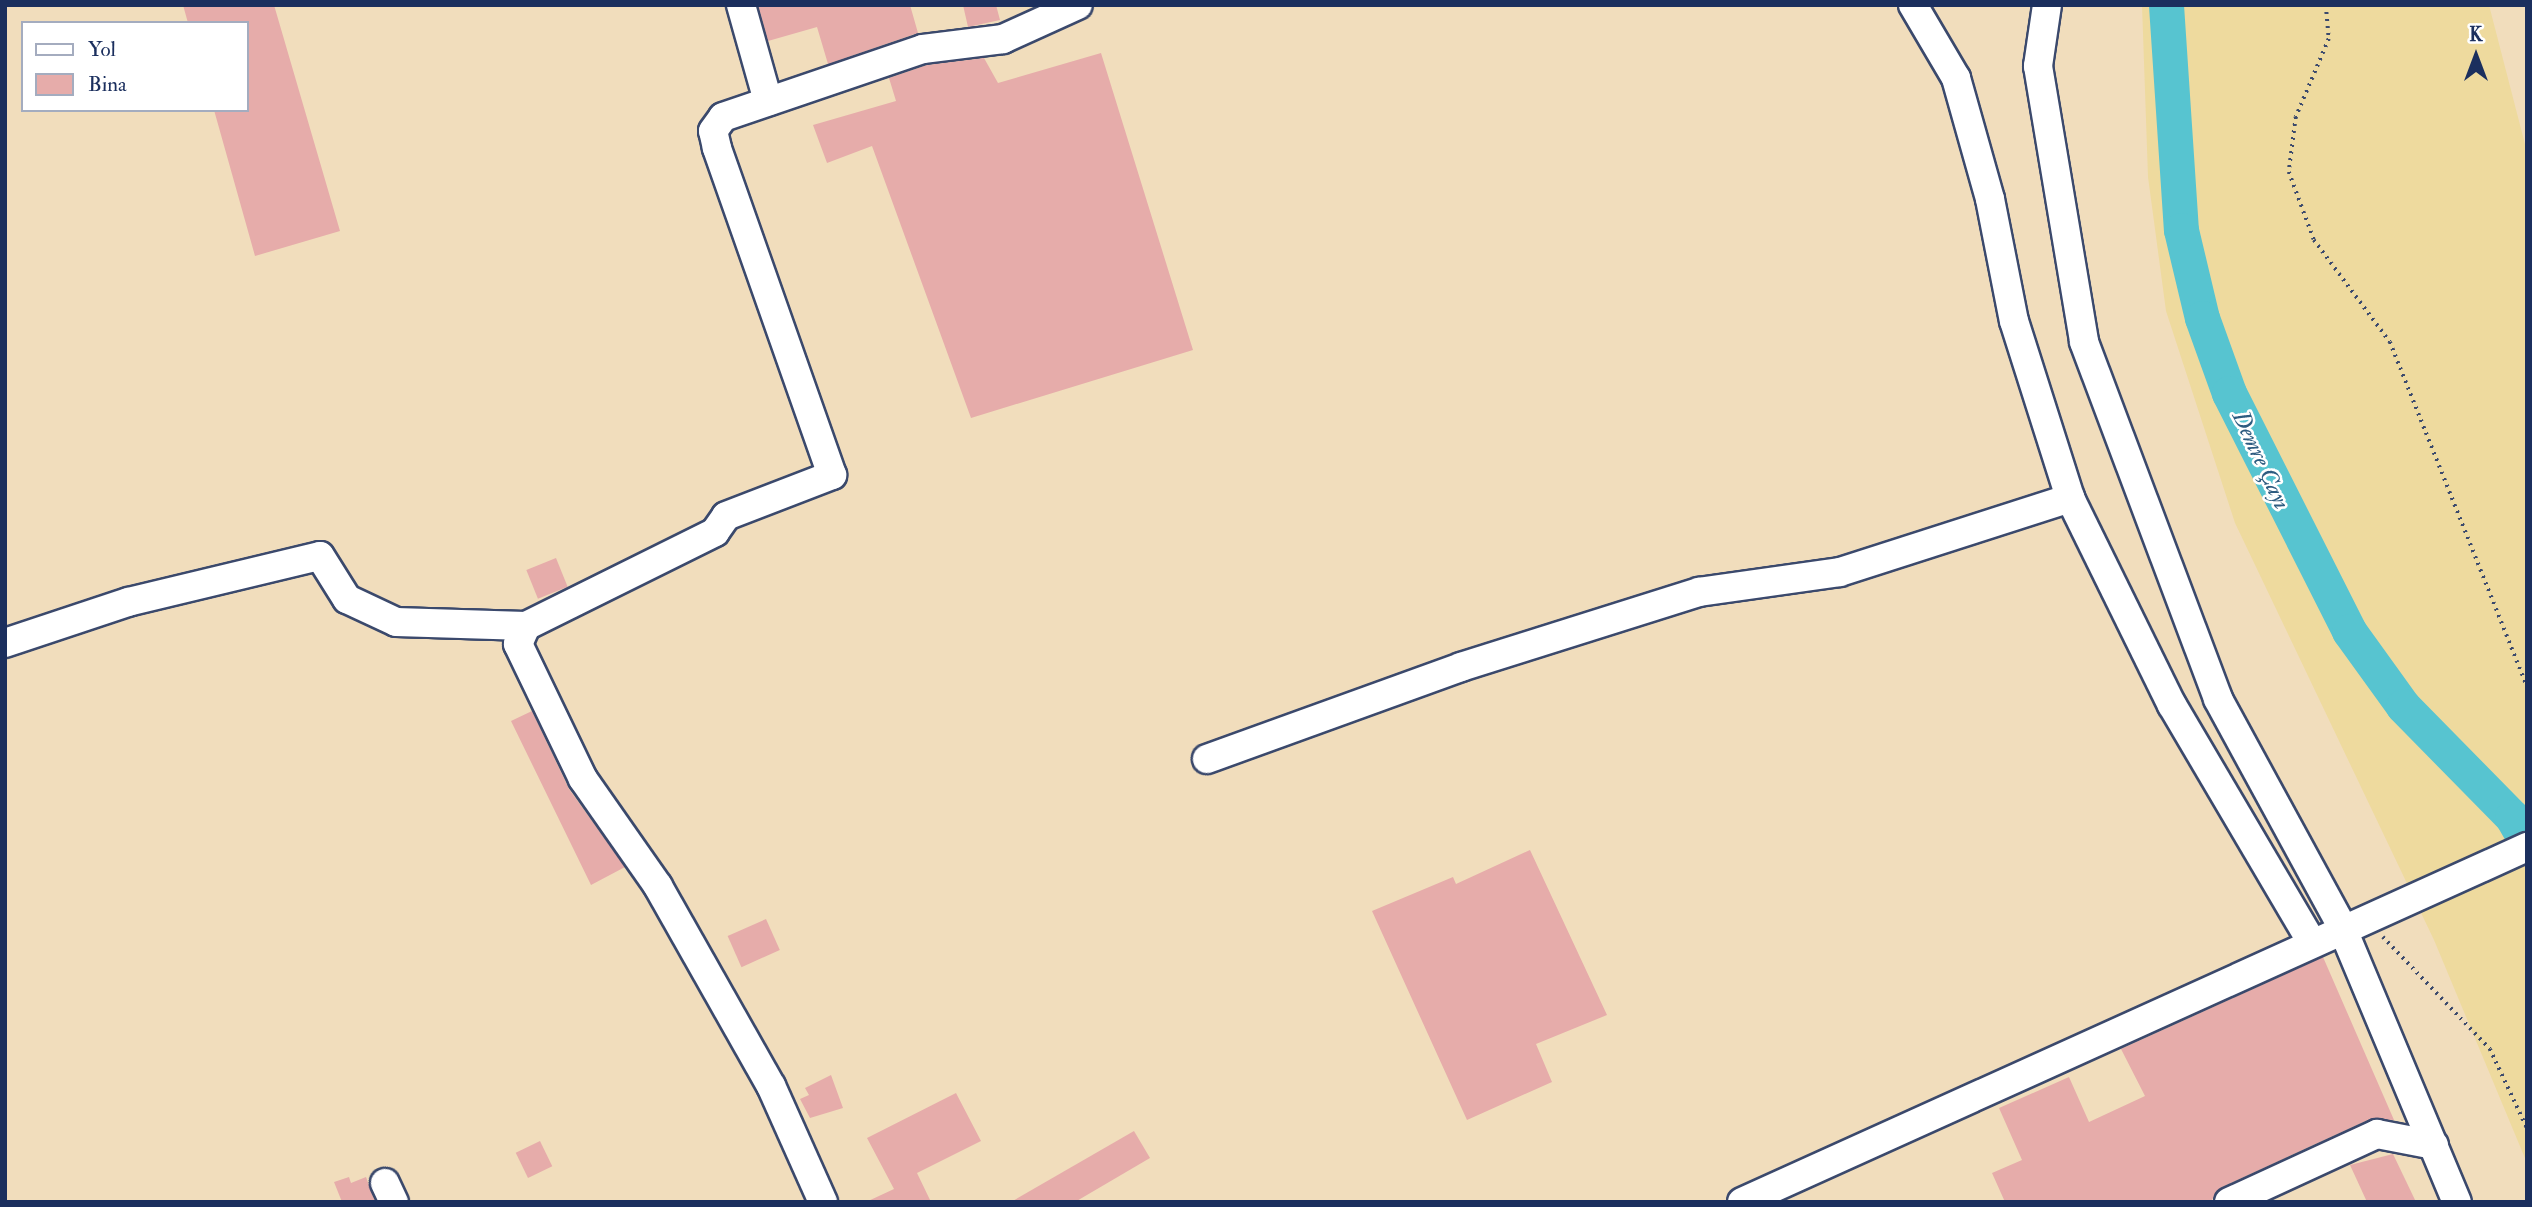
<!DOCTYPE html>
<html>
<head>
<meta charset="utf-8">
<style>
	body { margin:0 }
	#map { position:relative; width:2532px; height:1207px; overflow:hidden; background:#f1ddbc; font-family:"IM FELL Double Pica",serif }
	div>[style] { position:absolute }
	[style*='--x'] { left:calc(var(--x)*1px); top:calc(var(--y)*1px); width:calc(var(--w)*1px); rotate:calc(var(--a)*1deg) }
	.sand>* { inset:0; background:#eeda9e }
	.river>* { height:35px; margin:-17.5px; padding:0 17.5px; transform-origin:17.5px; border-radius:17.5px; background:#57c4d0 }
	.building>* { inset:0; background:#e6acaa; transform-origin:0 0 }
	.path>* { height:3.5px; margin-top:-1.75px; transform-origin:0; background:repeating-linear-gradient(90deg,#3b496c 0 2px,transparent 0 7px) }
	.roads { filter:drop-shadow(2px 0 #3b496c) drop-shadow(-2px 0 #3b496c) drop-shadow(0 2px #3b496c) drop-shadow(0 -2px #3b496c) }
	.minor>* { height:28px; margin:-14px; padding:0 14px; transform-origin:14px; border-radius:14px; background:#fff }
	span { translate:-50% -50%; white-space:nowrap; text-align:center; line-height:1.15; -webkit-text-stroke:5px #fff; paint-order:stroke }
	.water-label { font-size:24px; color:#2d5c80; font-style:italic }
	.frame { position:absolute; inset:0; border:7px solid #1b2f5e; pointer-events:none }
	.legend { position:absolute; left:21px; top:21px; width:228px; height:91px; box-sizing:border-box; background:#fff; border:2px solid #a4acbf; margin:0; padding:9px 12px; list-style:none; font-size:21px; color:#1b2f5e }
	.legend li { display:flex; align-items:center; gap:14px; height:35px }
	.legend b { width:35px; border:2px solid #a4acbf }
	.north { position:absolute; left:2441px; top:21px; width:70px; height:70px; -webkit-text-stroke:5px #fff; paint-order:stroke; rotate:0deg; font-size:19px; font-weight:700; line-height:28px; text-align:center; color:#1b2f5e }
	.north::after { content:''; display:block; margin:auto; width:24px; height:32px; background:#1b2f5e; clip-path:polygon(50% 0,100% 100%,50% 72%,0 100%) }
</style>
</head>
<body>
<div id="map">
	<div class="sand">
		<div style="clip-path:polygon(2142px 5px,2489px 5px,2527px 152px,2527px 1163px,2434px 940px,2235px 523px,2166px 311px,2148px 177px)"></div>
	</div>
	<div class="river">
		<div style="--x:2166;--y:5;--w:225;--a:86.2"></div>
		<div style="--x:2181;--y:230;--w:90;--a:76.6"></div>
		<div style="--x:2202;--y:318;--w:80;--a:70.2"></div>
		<div style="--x:2229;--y:393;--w:267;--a:63.2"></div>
		<div style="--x:2349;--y:631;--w:92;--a:54.2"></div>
		<div style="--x:2403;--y:706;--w:156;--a:45.5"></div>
		<div style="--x:2512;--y:817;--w:30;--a:60"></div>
	</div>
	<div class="building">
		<div style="clip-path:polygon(183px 5px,274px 5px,340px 231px,255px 256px,214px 110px,247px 110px,247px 23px,188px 23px)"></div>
		<div style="clip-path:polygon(758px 5px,910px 5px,918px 33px,828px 64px,817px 27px,768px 41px)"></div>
		<div style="clip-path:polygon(963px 5px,996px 5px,1000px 20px,968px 27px)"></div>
		<div style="clip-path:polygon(1101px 53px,1193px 350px,971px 418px,872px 146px,827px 163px,813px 125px,896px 101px,889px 78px,927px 65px,984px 58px,998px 83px)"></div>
		<div style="left:556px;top:558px;width:31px;height:32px;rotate:68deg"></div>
		<div style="clip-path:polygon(532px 711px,569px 789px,625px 867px,591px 885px,511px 721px)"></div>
		<div style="clip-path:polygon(1530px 850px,1607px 1015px,1536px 1044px,1552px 1082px,1467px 1120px,1372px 911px,1453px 877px,1456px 884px)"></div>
		<div style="left:766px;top:919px;width:34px;height:42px;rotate:66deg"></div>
		<div style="clip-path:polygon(2323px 957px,2394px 1120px,2370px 1119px,2222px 1187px,2210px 1202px,2005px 1202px,1992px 1173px,2022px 1160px,1999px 1108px,2069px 1077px,2089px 1122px,2145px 1096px,2121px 1049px)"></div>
		<div style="clip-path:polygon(831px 1075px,843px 1108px,810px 1118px,800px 1099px,809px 1095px,805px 1088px)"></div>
		<div style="clip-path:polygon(956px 1093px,981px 1141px,917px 1173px,931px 1202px,866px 1202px,894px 1189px,867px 1138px)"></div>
		<div style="clip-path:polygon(1134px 1131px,1150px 1158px,1075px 1202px,1011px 1202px)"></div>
		<div style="left:540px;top:1141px;width:28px;height:27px;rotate:64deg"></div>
		<div style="clip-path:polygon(2393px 1154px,2416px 1202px,2367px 1202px,2350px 1165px)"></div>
		<div style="clip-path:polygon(349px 1177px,351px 1183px,366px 1177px,375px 1202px,342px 1202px,334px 1182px)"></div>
	</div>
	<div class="path">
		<div style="--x:2326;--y:5;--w:34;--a:85"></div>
		<div style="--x:2329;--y:39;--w:85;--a:112.9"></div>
		<div style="--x:2296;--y:117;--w:55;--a:97.3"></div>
		<div style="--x:2289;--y:172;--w:72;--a:69.8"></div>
		<div style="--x:2314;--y:240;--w:127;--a:53.3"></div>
		<div style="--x:2390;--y:342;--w:370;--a:68.3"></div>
		<div style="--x:2383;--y:937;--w:155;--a:46.3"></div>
		<div style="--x:2490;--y:1049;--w:87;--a:64.9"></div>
	</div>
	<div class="roads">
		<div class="minor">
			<div style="--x:741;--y:5;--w:100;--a:74.3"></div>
			<div style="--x:1913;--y:5;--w:85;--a:59.5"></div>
			<div style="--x:1956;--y:78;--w:126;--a:74.3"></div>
			<div style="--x:1990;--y:199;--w:124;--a:78.9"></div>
			<div style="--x:2014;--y:321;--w:186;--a:72.4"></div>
			<div style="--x:2070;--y:498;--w:231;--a:63.8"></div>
			<div style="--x:2172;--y:705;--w:272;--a:59.5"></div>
			<div style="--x:2047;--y:5;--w:62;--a:98.4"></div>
			<div style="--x:2038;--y:66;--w:280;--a:80.5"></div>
			<div style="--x:2084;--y:342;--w:381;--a:69.4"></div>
			<div style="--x:2218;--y:699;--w:257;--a:61.4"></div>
			<div style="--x:2341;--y:925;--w:300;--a:67.3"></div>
			<div style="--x:5;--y:643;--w:130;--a:-18.4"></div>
			<div style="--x:128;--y:602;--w:197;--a:-13.5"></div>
			<div style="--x:320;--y:556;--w:51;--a:57.9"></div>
			<div style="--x:347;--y:599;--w:54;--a:25.1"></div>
			<div style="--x:396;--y:622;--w:130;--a:1.8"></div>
			<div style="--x:1207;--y:759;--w:270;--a:-19.9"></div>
			<div style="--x:1461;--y:667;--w:250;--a:-17.5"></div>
			<div style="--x:1699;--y:592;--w:142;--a:-8.1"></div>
			<div style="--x:1840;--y:572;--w:242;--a:-17.8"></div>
			<div style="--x:385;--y:1183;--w:21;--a:65"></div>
			<div style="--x:823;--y:1202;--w:127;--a:-114.1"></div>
			<div style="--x:771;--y:1086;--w:230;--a:-119.5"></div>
			<div style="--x:658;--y:886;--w:131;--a:-125"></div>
			<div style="--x:583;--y:779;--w:150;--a:-115.7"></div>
			<div style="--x:518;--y:644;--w:20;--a:-66"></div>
			<div style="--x:526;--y:626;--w:211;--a:-26.4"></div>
			<div style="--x:715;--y:532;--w:19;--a:-55"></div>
			<div style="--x:726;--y:516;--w:114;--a:-21.1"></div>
			<div style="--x:832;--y:475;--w:347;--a:-109.4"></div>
			<div style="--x:717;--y:148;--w:17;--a:-103"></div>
			<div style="--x:713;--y:131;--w:17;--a:-54"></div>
			<div style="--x:723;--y:117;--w:211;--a:-18.8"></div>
			<div style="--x:923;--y:49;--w:81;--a:-7.1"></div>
			<div style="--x:1003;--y:39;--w:82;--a:-24.4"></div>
			<div style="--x:1742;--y:1202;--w:862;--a:-24.33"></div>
			<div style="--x:2229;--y:1202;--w:163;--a:-24.7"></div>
			<div style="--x:2377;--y:1134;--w:58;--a:10.9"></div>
		</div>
	</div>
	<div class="water-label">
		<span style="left:2261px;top:460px;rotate:65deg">Demre Çayı</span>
	</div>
	<div class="frame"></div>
	<ul class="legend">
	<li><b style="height:9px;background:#fff"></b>Yol</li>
	<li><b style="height:19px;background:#e6acaa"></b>Bina</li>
	</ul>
	<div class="north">K</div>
</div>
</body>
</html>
